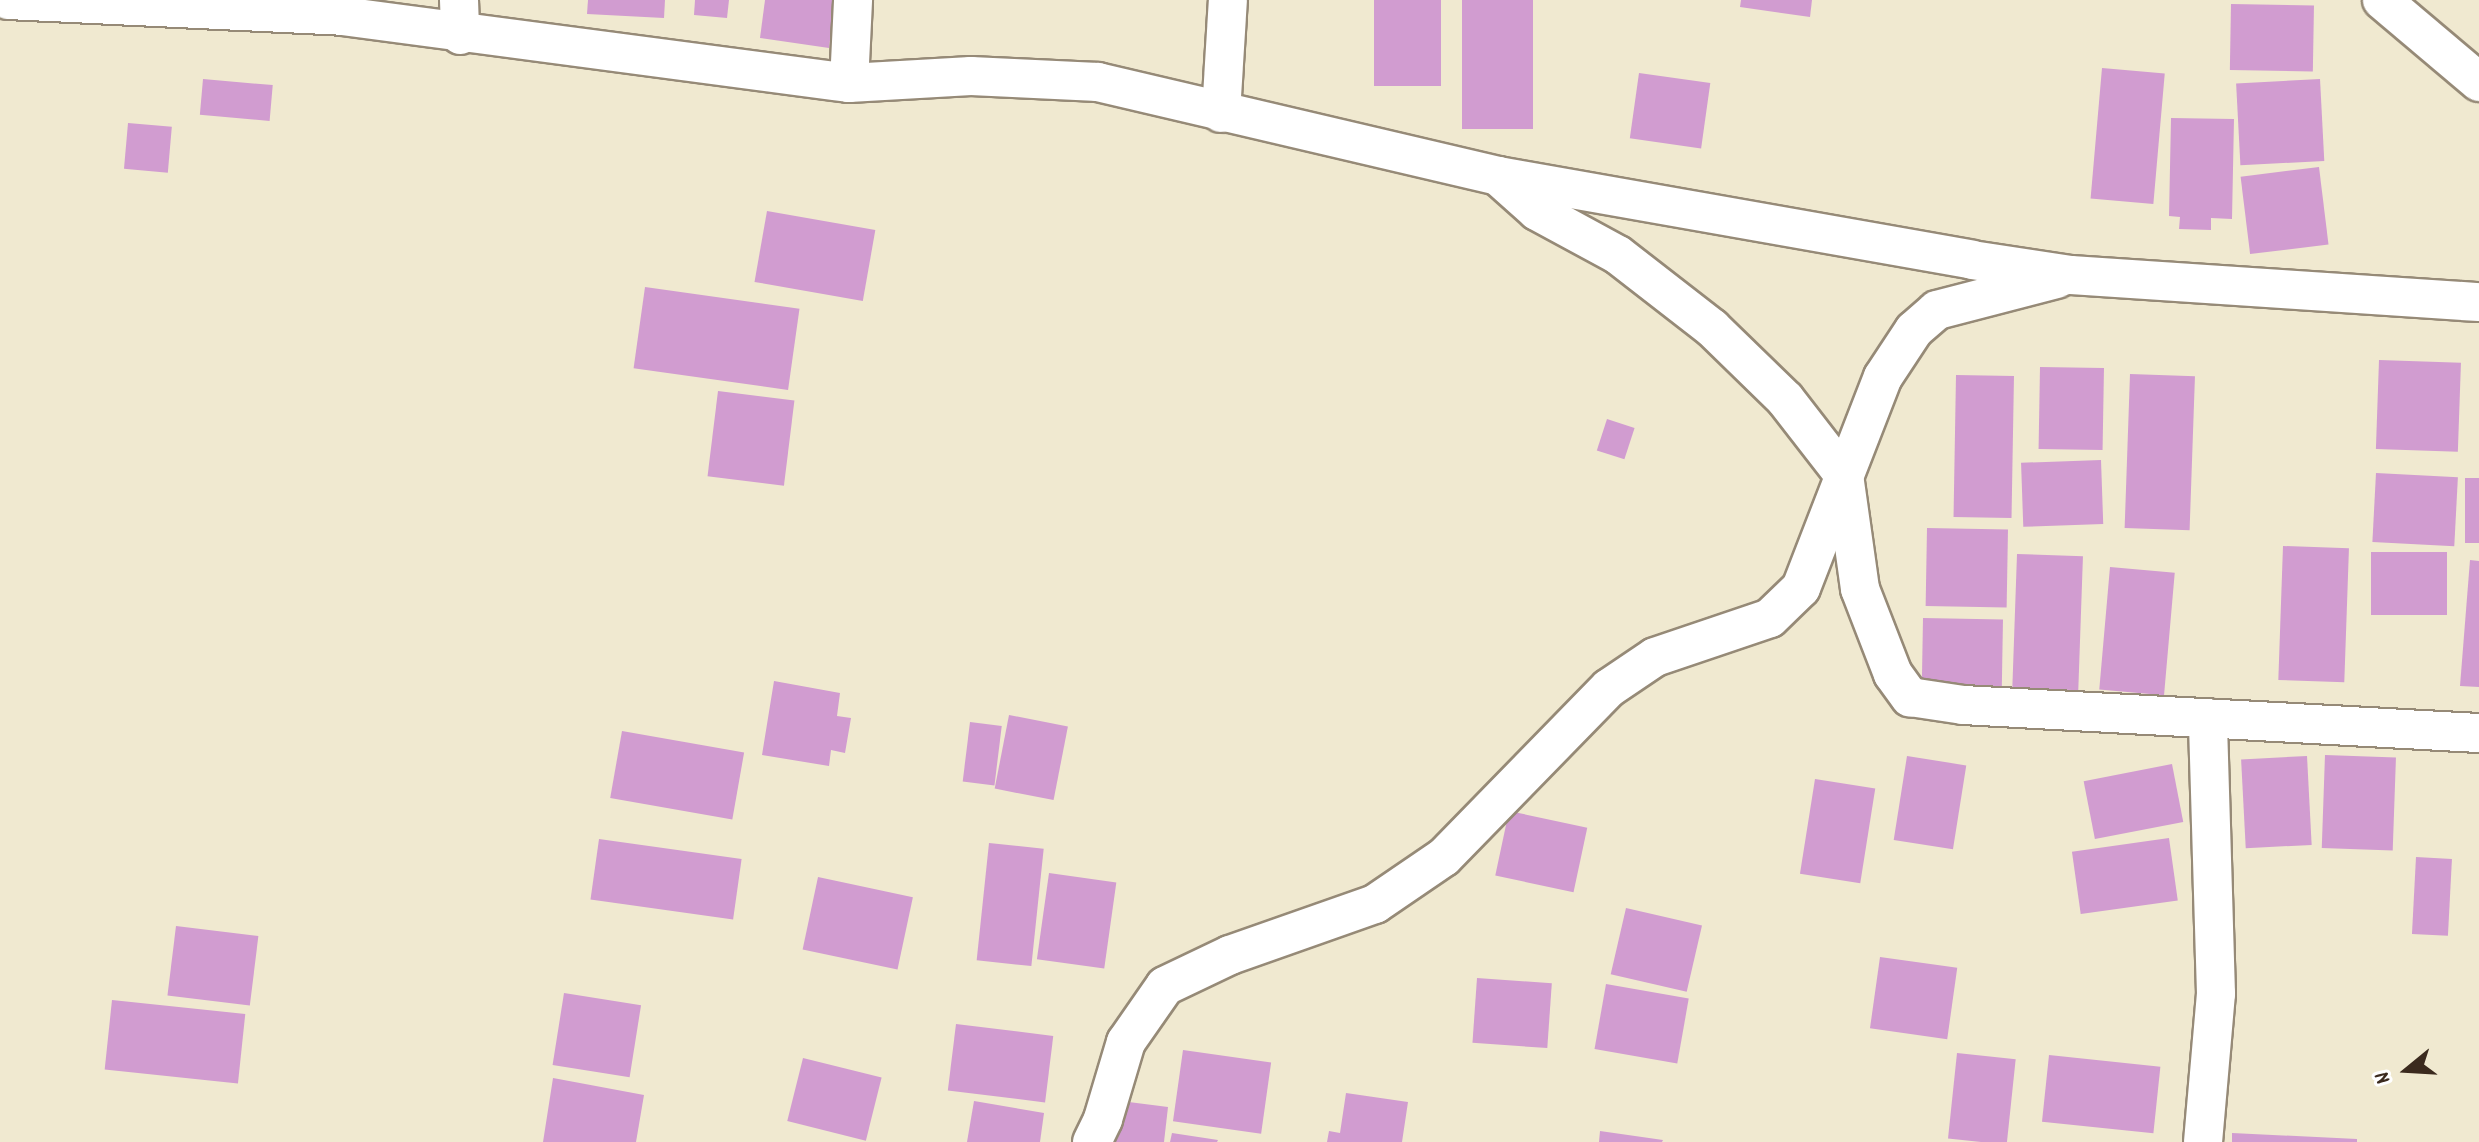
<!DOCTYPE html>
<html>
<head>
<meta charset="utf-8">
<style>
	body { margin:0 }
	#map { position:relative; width:2479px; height:1142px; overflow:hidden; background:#f0e9d0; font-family:Dekko,sans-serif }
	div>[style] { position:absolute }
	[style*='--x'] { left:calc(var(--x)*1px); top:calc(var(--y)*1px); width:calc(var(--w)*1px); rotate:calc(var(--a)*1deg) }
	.building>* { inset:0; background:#d19cd0; transform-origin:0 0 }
	.roads { filter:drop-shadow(2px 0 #968a77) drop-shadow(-2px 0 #968a77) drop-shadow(0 2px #968a77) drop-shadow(0 -2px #968a77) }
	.street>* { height:38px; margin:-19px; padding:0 19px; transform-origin:19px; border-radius:19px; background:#fff }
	span { translate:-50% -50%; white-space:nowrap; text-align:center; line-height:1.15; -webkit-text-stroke:7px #fff; paint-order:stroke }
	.north { position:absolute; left:2367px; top:1030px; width:80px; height:80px; -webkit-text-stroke:6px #fff; paint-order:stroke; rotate:252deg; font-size:22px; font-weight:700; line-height:32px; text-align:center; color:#3b2a1e }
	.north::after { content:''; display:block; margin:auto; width:28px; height:36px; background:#3b2a1e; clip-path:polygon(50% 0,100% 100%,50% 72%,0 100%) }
</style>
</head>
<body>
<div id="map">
	<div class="building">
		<div style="clip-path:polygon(588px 0,665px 0,664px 18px,587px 14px)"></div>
		<div style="clip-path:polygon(695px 0,729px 0,727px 18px,694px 15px)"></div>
		<div style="clip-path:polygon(765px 0,835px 0,829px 48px,760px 38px)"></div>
		<div style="left:1374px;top:0;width:67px;height:86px"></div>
		<div style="left:1462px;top:0;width:71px;height:129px"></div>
		<div style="clip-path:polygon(1741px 0,1812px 0,1810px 17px,1740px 7px)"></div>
		<div style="left:2231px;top:4px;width:83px;height:66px;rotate:1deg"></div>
		<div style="left:2102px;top:68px;width:63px;height:131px;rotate:5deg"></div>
		<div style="left:1639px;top:73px;width:72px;height:66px;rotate:8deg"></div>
		<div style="left:203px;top:79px;width:70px;height:36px;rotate:5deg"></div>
		<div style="left:2320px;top:79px;width:82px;height:84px;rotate:87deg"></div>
		<div style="clip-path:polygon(2171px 118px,2234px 119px,2232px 219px,2211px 218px,2211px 230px,2179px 229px,2180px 217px,2169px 216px)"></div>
		<div style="left:128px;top:123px;width:44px;height:46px;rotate:5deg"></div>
		<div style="left:2319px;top:167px;width:78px;height:79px;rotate:83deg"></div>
		<div style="left:767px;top:211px;width:110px;height:72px;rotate:10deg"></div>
		<div style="left:645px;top:287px;width:156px;height:82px;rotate:8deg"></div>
		<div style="left:2379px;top:360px;width:82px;height:89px;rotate:2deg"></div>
		<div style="left:2040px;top:367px;width:64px;height:82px;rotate:1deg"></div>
		<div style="left:2130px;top:374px;width:65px;height:154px;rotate:2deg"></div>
		<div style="left:1956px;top:375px;width:58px;height:142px;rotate:1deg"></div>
		<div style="left:718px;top:391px;width:77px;height:86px;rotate:7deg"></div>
		<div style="left:1607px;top:419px;width:29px;height:33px;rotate:18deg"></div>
		<div style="left:2101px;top:460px;width:64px;height:80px;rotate:88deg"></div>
		<div style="left:2376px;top:473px;width:82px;height:69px;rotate:3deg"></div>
		<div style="left:2465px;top:478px;width:14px;height:65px"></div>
		<div style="left:1927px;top:528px;width:81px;height:78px;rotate:1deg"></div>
		<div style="left:2283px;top:546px;width:66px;height:134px;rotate:2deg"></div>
		<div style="left:2371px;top:552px;width:76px;height:63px"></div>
		<div style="left:2017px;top:554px;width:66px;height:134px;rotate:2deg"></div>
		<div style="clip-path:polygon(2470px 560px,2479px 561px,2479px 687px,2460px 686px)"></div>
		<div style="left:2110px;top:567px;width:65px;height:123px;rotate:5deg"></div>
		<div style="left:1923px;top:618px;width:80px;height:70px;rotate:1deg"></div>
		<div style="clip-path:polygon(774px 681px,840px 693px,837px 716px,851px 718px,845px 753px,831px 750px,829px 766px,762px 755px)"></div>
		<div style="left:1009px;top:715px;width:60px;height:75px;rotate:11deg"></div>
		<div style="left:970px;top:722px;width:32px;height:60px;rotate:7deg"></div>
		<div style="left:622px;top:731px;width:124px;height:68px;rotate:10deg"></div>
		<div style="left:2325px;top:755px;width:71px;height:93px;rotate:2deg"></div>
		<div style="left:1907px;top:756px;width:60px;height:85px;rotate:9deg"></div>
		<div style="left:2307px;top:756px;width:89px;height:66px;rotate:87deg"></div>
		<div style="left:2172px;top:764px;width:59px;height:90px;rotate:79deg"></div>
		<div style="left:1815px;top:779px;width:61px;height:96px;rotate:9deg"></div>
		<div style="left:1509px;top:811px;width:80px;height:66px;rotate:12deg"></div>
		<div style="left:2169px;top:838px;width:63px;height:98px;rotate:82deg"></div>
		<div style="left:599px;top:839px;width:144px;height:61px;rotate:8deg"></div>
		<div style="left:989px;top:843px;width:55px;height:118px;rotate:6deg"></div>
		<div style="left:2416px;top:857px;width:36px;height:77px;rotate:3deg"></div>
		<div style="left:1049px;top:873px;width:68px;height:87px;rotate:8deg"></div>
		<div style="left:818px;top:877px;width:97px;height:74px;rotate:12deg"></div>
		<div style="left:1626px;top:908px;width:78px;height:68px;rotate:13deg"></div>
		<div style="left:176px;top:926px;width:83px;height:70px;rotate:7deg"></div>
		<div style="left:1880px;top:957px;width:78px;height:72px;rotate:8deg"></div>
		<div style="left:1477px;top:978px;width:75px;height:65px;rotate:4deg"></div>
		<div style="left:1606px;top:984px;width:84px;height:66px;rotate:10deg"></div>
		<div style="left:564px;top:993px;width:78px;height:73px;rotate:9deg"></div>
		<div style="left:112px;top:1000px;width:134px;height:70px;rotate:6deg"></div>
		<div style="left:956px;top:1024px;width:98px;height:67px;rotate:7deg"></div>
		<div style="left:1183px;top:1050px;width:89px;height:72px;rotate:8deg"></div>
		<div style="left:1957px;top:1053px;width:59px;height:86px;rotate:6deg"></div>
		<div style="left:2049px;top:1055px;width:112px;height:67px;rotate:6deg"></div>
		<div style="left:803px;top:1058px;width:81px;height:65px;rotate:14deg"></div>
		<div style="clip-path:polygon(553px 1078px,644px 1095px,636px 1142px,543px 1142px)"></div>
		<div style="clip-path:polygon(1346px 1093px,1408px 1102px,1402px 1142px,1327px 1142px,1329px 1131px,1340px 1133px)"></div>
		<div style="clip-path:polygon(1113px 1100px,1168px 1107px,1164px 1142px,1108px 1142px)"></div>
		<div style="clip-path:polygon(974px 1101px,1044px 1113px,1040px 1142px,967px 1142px)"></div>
		<div style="clip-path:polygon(1600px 1131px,1663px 1140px,1662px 1142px,1599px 1142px)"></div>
		<div style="clip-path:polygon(1172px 1133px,1218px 1140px,1217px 1142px,1170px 1142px)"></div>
		<div style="clip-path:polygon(2232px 1133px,2357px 1139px,2357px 1142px,2232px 1142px)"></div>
	</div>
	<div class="roads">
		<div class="street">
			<div style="--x:8;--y:0;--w:334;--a:2.7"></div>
			<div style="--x:342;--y:16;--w:511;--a:7.53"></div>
			<div style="--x:849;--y:83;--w:122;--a:-3.3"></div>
			<div style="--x:971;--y:76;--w:127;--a:2.7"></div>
			<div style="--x:1098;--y:82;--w:411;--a:13.2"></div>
			<div style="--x:1498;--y:176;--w:481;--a:10"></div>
			<div style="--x:1972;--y:260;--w:100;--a:8.6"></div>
			<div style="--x:2071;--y:275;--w:409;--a:3.8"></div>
			<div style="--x:459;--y:0;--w:35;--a:88"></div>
			<div style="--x:2382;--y:0;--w:127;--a:40.2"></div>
			<div style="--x:849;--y:83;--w:83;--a:-87.2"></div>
			<div style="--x:1221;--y:113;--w:113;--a:-86.5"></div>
			<div style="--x:1498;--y:176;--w:52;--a:41.9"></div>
			<div style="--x:1537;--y:211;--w:92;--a:28.5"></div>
			<div style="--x:1618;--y:255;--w:119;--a:37.8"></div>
			<div style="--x:1712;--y:328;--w:102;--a:44.2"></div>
			<div style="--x:1785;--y:399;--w:96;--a:52.2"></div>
			<div style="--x:1844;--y:475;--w:115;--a:82"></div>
			<div style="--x:1860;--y:589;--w:91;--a:68.8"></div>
			<div style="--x:1893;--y:674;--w:29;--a:54"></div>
			<div style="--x:1910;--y:697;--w:54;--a:8.6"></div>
			<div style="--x:1963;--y:705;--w:517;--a:3.11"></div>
			<div style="--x:1092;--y:1142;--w:25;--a:-64"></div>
			<div style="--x:1103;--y:1119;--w:80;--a:-73.4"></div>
			<div style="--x:1126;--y:1042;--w:68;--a:-55.1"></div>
			<div style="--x:1165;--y:986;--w:72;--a:-25.5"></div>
			<div style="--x:1230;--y:955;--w:154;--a:-19.4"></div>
			<div style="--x:1375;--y:904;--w:83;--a:-34.3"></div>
			<div style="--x:1444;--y:857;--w:236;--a:-45.7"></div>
			<div style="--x:1609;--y:688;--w:55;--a:-34"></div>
			<div style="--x:1655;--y:657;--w:121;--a:-18.7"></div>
			<div style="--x:1770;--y:618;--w:43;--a:-44.1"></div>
			<div style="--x:1801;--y:588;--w:226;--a:-68.8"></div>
			<div style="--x:1883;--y:377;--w:56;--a:-56.6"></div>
			<div style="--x:1914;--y:330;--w:30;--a:-41"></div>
			<div style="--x:1937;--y:310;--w:124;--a:-14.5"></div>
			<div style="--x:2203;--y:1142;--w:149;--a:-85"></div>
			<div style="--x:2216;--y:994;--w:276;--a:-91.7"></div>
		</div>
	</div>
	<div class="north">N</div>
</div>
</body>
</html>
